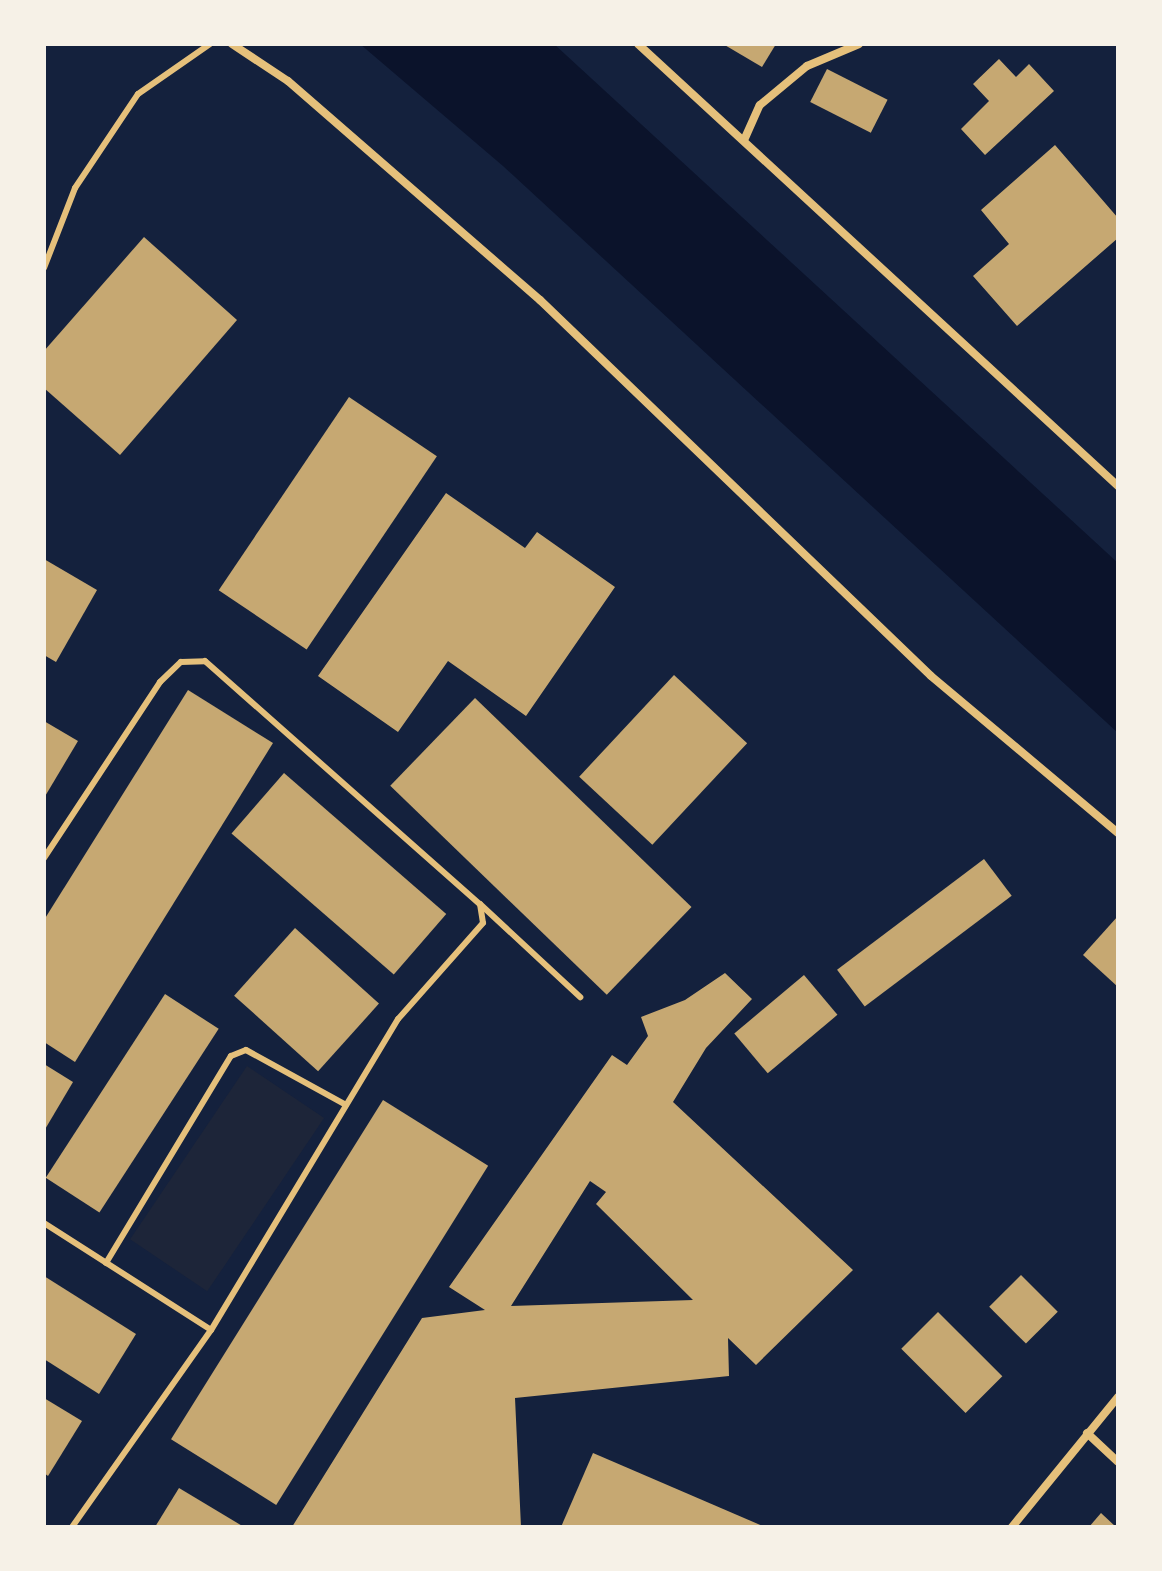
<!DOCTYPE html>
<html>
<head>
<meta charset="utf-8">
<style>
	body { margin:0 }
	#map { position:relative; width:1162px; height:1571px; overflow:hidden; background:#14213d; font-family:Mulish,sans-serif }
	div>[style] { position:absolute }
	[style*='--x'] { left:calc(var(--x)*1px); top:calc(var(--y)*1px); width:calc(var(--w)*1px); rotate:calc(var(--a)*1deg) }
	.green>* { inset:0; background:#1d2539; transform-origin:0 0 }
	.water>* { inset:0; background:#0b132b }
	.building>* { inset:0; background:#c6a872; transform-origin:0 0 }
	.service>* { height:6px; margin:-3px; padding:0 3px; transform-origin:3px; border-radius:3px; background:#e5c07b }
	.minor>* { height:8px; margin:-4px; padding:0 4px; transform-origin:4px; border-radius:4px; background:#e5c07b }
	span { translate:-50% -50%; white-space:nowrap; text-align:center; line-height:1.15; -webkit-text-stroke:6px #f6f1e7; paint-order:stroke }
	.frame { position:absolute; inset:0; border:46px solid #f6f1e7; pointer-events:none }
</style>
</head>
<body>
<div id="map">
	<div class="green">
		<div style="left:247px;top:1066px;width:93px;height:209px;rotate:34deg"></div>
	</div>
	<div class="water">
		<div style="clip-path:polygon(360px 44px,554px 44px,1118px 563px,1118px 733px,503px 166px)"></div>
	</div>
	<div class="building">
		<div style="clip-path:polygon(723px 44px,776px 44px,762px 67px)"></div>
		<div style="clip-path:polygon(999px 59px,1016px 77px,1029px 64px,1054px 91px,985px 155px,961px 129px,989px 101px,973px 84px)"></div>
		<div style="left:827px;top:69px;width:68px;height:37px;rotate:27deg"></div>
		<div style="clip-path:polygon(1055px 145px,1118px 218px,1118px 238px,1017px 326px,973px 276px,1009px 244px,981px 210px)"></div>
		<div style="clip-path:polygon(144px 237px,237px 320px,120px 455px,44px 388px,44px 351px)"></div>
		<div style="left:349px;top:397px;width:106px;height:233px;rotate:34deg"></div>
		<div style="clip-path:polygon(446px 493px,525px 548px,537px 532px,615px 587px,526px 716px,448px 661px,398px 732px,318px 676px)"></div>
		<div style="clip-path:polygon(44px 559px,97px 590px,56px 662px,44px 655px)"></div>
		<div style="left:674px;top:675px;width:100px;height:139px;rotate:43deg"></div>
		<div style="clip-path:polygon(188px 690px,273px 743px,75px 1062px,44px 1042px,44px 920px)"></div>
		<div style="left:475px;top:698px;width:301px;height:122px;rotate:44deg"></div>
		<div style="clip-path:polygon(44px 721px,78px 741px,44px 798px)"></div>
		<div style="left:284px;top:773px;width:215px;height:80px;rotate:41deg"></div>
		<div style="left:984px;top:859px;width:46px;height:184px;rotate:53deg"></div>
		<div style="clip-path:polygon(1118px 916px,1118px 987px,1083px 955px)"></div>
		<div style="left:295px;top:928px;width:113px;height:91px;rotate:42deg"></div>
		<div style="clip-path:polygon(evenodd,725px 973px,752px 999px,706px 1048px,673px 1102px,853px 1270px,756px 1365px,728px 1338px,729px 1376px,515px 1398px,521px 1527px,292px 1527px,422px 1318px,485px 1310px,449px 1287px,612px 1055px,627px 1065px,648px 1036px,641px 1017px,685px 1000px,725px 973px,590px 1181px,606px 1192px,596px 1204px,693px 1300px,511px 1306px,590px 1181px)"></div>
		<div style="left:804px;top:975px;width:52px;height:91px;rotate:50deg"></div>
		<div style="left:165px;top:994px;width:64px;height:219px;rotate:33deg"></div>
		<div style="clip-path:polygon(44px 1064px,73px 1082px,44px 1131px)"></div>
		<div style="left:383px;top:1100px;width:124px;height:400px;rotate:32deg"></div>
		<div style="left:1021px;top:1275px;width:52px;height:45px;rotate:45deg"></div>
		<div style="clip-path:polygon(44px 1276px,136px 1334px,99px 1394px,44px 1359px)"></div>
		<div style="left:938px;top:1312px;width:91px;height:52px;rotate:45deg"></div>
		<div style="clip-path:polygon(44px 1398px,82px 1421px,48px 1476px,44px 1473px)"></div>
		<div style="clip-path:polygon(593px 1453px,765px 1527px,561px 1527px)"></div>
		<div style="clip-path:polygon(179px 1488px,244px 1527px,155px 1527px)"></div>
		<div style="clip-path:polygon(1101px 1513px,1116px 1527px,1089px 1527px)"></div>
	</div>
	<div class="service">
		<div style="--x:44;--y:268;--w:86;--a:-68.8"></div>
		<div style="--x:75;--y:188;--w:113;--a:-56.2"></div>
		<div style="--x:138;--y:94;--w:88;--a:-34.8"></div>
		<div style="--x:44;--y:858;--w:211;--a:-56.6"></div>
		<div style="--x:160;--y:682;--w:29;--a:-44"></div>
		<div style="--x:181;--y:662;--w:24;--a:-2"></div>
		<div style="--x:205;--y:661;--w:367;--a:41.5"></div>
		<div style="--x:480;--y:904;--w:19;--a:81"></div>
		<div style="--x:483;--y:923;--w:128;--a:131.5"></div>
		<div style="--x:398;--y:1019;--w:363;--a:121"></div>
		<div style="--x:211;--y:1330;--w:241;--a:125.2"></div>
		<div style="--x:480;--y:904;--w:137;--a:42.9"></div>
		<div style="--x:44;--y:1223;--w:198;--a:32.6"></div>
		<div style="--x:106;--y:1263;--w:242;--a:-58.9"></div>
		<div style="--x:231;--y:1056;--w:16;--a:-22"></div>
		<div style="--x:246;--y:1050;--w:114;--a:28.8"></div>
	</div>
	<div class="minor">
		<div style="--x:232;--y:44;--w:67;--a:33.5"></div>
		<div style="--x:288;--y:81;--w:334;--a:41"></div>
		<div style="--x:540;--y:300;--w:542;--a:43.88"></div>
		<div style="--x:931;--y:676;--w:244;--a:40"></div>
		<div style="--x:638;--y:44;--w:653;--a:42.64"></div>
		<div style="--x:745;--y:138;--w:36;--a:-66"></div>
		<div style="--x:760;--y:105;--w:61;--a:-39.7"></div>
		<div style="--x:807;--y:66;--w:56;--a:-22.9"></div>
		<div style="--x:1087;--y:1433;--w:42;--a:43.1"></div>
		<div style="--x:1012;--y:1527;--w:168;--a:-50.8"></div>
	</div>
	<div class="frame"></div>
</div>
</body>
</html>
